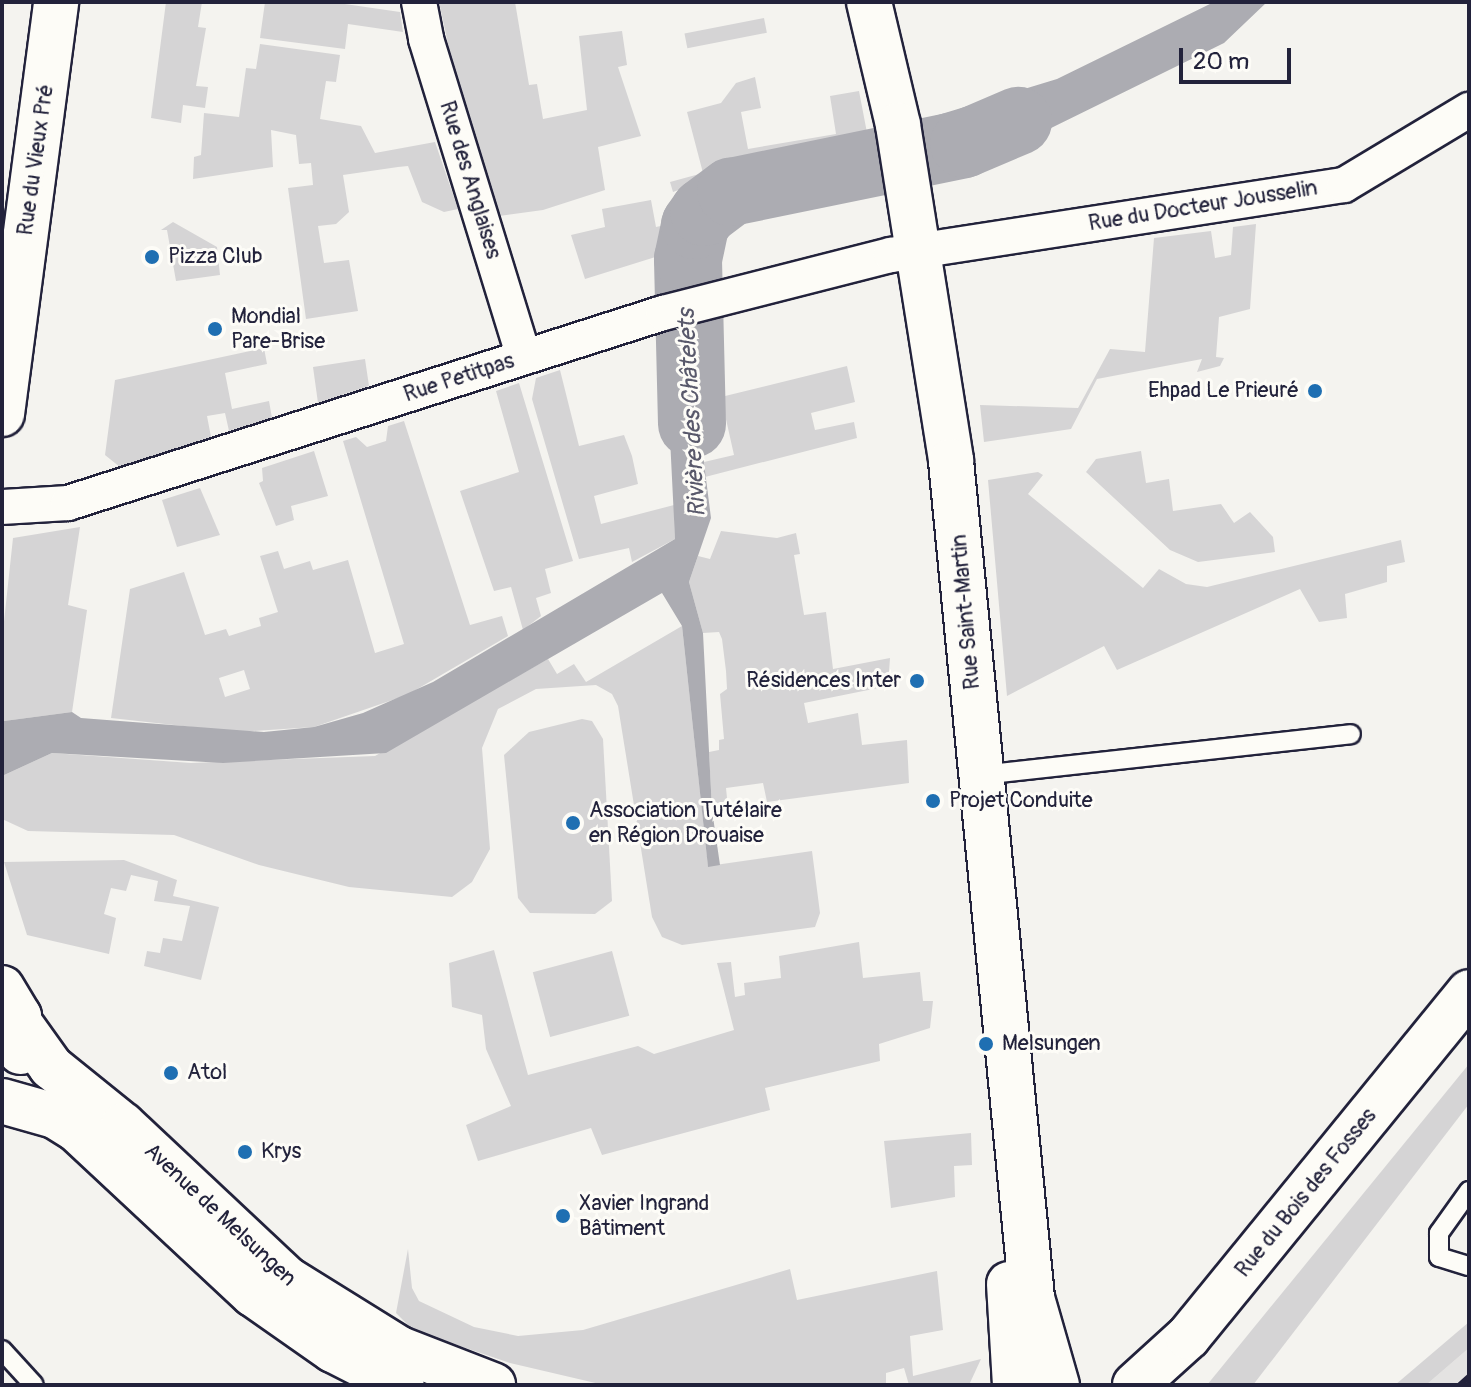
<!DOCTYPE html>
<html>
<head>
<meta charset="utf-8">
<style>
	body { margin:0 }
	#map { position:relative; width:1471px; height:1387px; overflow:hidden; background:#f4f3ef; font-family:Pangolin,sans-serif }
	div>[style] { position:absolute }
	[style*='--x'] { left:calc(var(--x)*1px); top:calc(var(--y)*1px); width:calc(var(--w)*1px); rotate:calc(var(--a)*1deg) }
	.built>* { inset:0; background:#e4e3e2 }
	.green>* { inset:0; background:#d5d4d5; transform-origin:0 0 }
	.water>* { inset:0; background:#acacb2 }
	.river>* { height:68px; margin:-34px; padding:0 34px; transform-origin:34px; border-radius:34px; background:#acacb2 }
	.roads { filter:drop-shadow(2px 0 #22223b) drop-shadow(-2px 0 #22223b) drop-shadow(0 2px #22223b) drop-shadow(0 -2px #22223b) }
	.service>* { height:18px; margin:-9px; padding:0 9px; transform-origin:9px; border-radius:9px; background:#fdfcf7 }
	.minor>* { height:34px; margin:-17px; padding:0 17px; transform-origin:17px; border-radius:17px; background:#fdfcf7 }
	.tertiary>* { height:44px; margin:-22px; padding:0 22px; transform-origin:22px; border-radius:22px; background:#fdfcf7 }
	.secondary>* { height:44px; margin:-22px; padding:0 22px; transform-origin:22px; border-radius:22px; background:#fdfcf7 }
	.rail>* { height:6px; margin:-3px; padding:0 3px; transform-origin:3px; border-radius:3px; background:#22223b }
	.dots>* { width:22px; height:22px; translate:-50% -50%; box-sizing:border-box; border:4px solid #fdfcf7; border-radius:50% }
	span { translate:-50% -50%; white-space:nowrap; text-align:center; line-height:1.15; -webkit-text-stroke:6px #fdfcf7; paint-order:stroke }
	.street-label { font-size:22px; color:#22223b }
	.poi-label { font-size:22px; color:#22223b }
	.left { translate:0 -50%; text-align:left }
	.right { translate:-100% -50%; text-align:right }
	.water-label { font-size:24px; color:#59596b; font-style:italic }
	.frame { position:absolute; inset:0; border:4px solid #22223b; pointer-events:none }
	.scale { position:absolute; left:1179px; top:48px; width:112px; height:36px; box-sizing:border-box; border:4px solid #22223b; border-top:0; padding-left:10px; font-size:24px; line-height:28px; white-space:nowrap; color:#22223b; -webkit-text-stroke:6px #fdfcf7; paint-order:stroke }
</style>
</head>
<body>
<div id="map">
	<div class="built">
		<div style="clip-path:polygon(1469px 1348px,1469px 1385px,1426px 1385px)"></div>
	</div>
	<div class="green">
		<div style="clip-path:polygon(166px 2px,202px 2px,198px 27px,206px 28px,196px 86px,208px 87px,205px 108px,183px 105px,181px 123px,151px 118px)"></div>
		<div style="clip-path:polygon(265px 2px,331px 2px,400px 12px,403px 32px,348px 24px,345px 49px,260px 38px)"></div>
		<div style="clip-path:polygon(439px 2px,515px 2px,529px 85px,537px 84px,543px 119px,587px 110px,579px 36px,622px 31px,627px 65px,618px 67px,641px 136px,598px 147px,605px 190px,543px 210px,499px 216px,460px 99px)"></div>
		<div style="left:764px;top:18px;width:15px;height:81px;rotate:79deg"></div>
		<div style="clip-path:polygon(260px 44px,340px 55px,336px 82px,326px 81px,320px 119px,361px 126px,375px 153px,435px 142px,458px 209px,444px 212px,422px 202px,408px 166px,398px 167px,343px 175px,349px 212px,336px 224px,318px 226px,324px 263px,349px 260px,358px 311px,306px 319px,288px 188px,313px 185px,311px 163px,299px 164px,296px 135px,271px 130px,273px 167px,193px 179px,194px 157px,201px 155px,204px 113px,239px 117px,246px 68px,256px 69px)"></div>
		<div style="clip-path:polygon(755px 77px,761px 108px,741px 112px,748px 149px,836px 134px,830px 96px,859px 91px,868px 138px,763px 159px,673px 192px,670px 182px,703px 173px,687px 112px,721px 103px,736px 83px)"></div>
		<div style="clip-path:polygon(651px 200px,656px 227px,665px 225px,665px 254px,585px 279px,571px 235px,605px 227px,602px 209px)"></div>
		<div style="clip-path:polygon(173px 222px,217px 247px,220px 275px,176px 281px,167px 230px,161px 230px)"></div>
		<div style="clip-path:polygon(1256px 224px,1250px 309px,1219px 317px,1216px 357px,1224px 358px,1220px 366px,1197px 372px,1202px 359px,1097px 379px,1071px 429px,984px 442px,980px 405px,1078px 408px,1110px 349px,1145px 352px,1154px 238px,1211px 231px,1215px 258px,1231px 255px,1233px 227px)"></div>
		<div style="clip-path:polygon(264px 348px,267px 364px,225px 373px,232px 409px,269px 401px,272px 418px,229px 431px,225px 413px,207px 416px,211px 437px,120px 467px,105px 455px,115px 380px)"></div>
		<div style="clip-path:polygon(365px 359px,369px 386px,318px 403px,313px 367px)"></div>
		<div style="clip-path:polygon(847px 366px,855px 402px,811px 413px,815px 430px,854px 422px,857px 438px,705px 477px,704px 462px,734px 455px,721px 397px)"></div>
		<div style="clip-path:polygon(560px 370px,579px 446px,624px 435px,632px 456px,638px 484px,594px 496px,601px 524px,674px 505px,675px 539px,632px 562px,629px 548px,579px 559px,532px 399px,536px 378px)"></div>
		<div style="clip-path:polygon(519px 383px,573px 561px,545px 569px,551px 593px,536px 598px,541px 616px,523px 630px,511px 587px,494px 591px,460px 491px,519px 472px,496px 391px)"></div>
		<div style="clip-path:polygon(evenodd,404px 421px,470px 625px,502px 616px,508px 636px,407px 695px,314px 727px,237px 732px,111px 718px,130px 589px,184px 572px,205px 635px,226px 629px,229px 636px,261px 626px,259px 618px,278px 612px,260px 556px,278px 551px,284px 569px,310px 561px,313px 570px,348px 560px,375px 653px,404px 644px,343px 441px,356px 437px,367px 447px,386px 441px,388px 426px,404px 421px,244px 670px,250px 689px,225px 697px,219px 678px,244px 670px)"></div>
		<div style="clip-path:polygon(314px 451px,328px 496px,291px 506px,294px 520px,276px 526px,259px 483px,263px 481px,262px 468px)"></div>
		<div style="clip-path:polygon(1141px 451px,1146px 483px,1169px 479px,1173px 511px,1221px 504px,1234px 523px,1250px 512px,1273px 537px,1275px 552px,1198px 562px,1170px 550px,1086px 472px,1096px 459px)"></div>
		<div style="clip-path:polygon(1038px 472px,1043px 475px,1028px 494px,1143px 588px,1159px 569px,1186px 584px,1207px 587px,1401px 540px,1405px 562px,1387px 566px,1387px 582px,1345px 594px,1347px 618px,1319px 622px,1300px 589px,1117px 670px,1104px 646px,1007px 696px,988px 480px)"></div>
		<div style="clip-path:polygon(200px 488px,220px 535px,177px 547px,162px 500px)"></div>
		<div style="clip-path:polygon(80px 527px,68px 605px,87px 610px,72px 712px,4px 721px,2px 640px,13px 538px)"></div>
		<div style="clip-path:polygon(721px 531px,777px 538px,796px 533px,800px 554px,794px 555px,804px 615px,826px 612px,833px 669px,890px 658px,888px 686px,804px 703px,808px 723px,858px 713px,862px 745px,907px 740px,909px 783px,767px 802px,763px 783px,726px 788px,728px 808px,712px 810px,709px 752px,719px 750px,719px 740px,724px 739px,720px 694px,727px 689px,726px 671px,722px 639px,719px 632px,703px 633px,689px 582px,698px 556px,710px 559px)"></div>
		<div style="clip-path:polygon(682px 626px,708px 866px,812px 851px,820px 913px,815px 927px,682px 945px,662px 937px,652px 917px,618px 706px,612px 694px,596px 685px,536px 689px,498px 709px,482px 748px,490px 849px,472px 882px,452px 897px,349px 887px,259px 865px,174px 835px,28px 831px,2px 819px,2px 776px,52px 753px,191px 763px,375px 756px,548px 659px,557px 674px,574px 664px,586px 682px)"></div>
		<div style="clip-path:polygon(582px 719px,592px 721px,603px 739px,612px 901px,595px 914px,530px 913px,518px 898px,504px 755px,529px 732px)"></div>
		<div style="clip-path:polygon(124px 860px,177px 880px,173px 896px,219px 907px,201px 980px,144px 966px,147px 951px,160px 953px,163px 938px,182px 941px,190px 906px,154px 901px,158px 881px,131px 875px,126px 891px,111px 888px,104px 914px,116px 918px,109px 954px,27px 935px,4px 862px)"></div>
		<div style="clip-path:polygon(859px 942px,863px 978px,920px 972px,923px 1001px,933px 1001px,930px 1028px,879px 1044px,880px 1061px,765px 1088px,770px 1110px,602px 1155px,591px 1128px,478px 1161px,466px 1125px,511px 1106px,486px 1049px,482px 1015px,452px 1007px,449px 963px,494px 950px,528px 1075px,638px 1046px,654px 1054px,734px 1030px,717px 963px,731px 962px,735px 997px,745px 995px,744px 983px,781px 978px,779px 956px)"></div>
		<div style="left:612px;top:951px;width:67px;height:82px;rotate:75deg"></div>
		<div style="clip-path:polygon(1469px 1064px,1469px 1104px,1253px 1385px,1207px 1385px)"></div>
		<div style="clip-path:polygon(971px 1133px,972px 1165px,954px 1166px,955px 1197px,891px 1208px,884px 1141px)"></div>
		<div style="clip-path:polygon(408px 1249px,412px 1288px,419px 1301px,474px 1327px,518px 1336px,583px 1330px,790px 1269px,797px 1300px,937px 1271px,943px 1330px,910px 1336px,913px 1376px,981px 1359px,969px 1385px,909px 1385px,904px 1368px,886px 1373px,886px 1384px,878px 1385px,604px 1385px,510px 1363px,413px 1330px,396px 1313px)"></div>
		<div style="clip-path:polygon(1469px 1322px,1469px 1348px,1426px 1385px,1395px 1385px)"></div>
	</div>
	<div class="water">
		<div style="clip-path:polygon(1214px 2px,1267px 2px,1224px 43px,970px 168px,937px 177px,925px 119px,1057px 79px)"></div>
		<div style="clip-path:polygon(868px 138px,877px 187px,861px 190px,859px 184px,727px 215px,710px 235px,713px 277px,664px 291px,665px 225px,680px 208px,686px 190px,763px 159px)"></div>
		<div style="clip-path:polygon(701px 328px,704px 463px,711px 518px,689px 582px,703px 633px,712px 810px,720px 865px,708px 867px,682px 626px,662px 593px,386px 753px,223px 763px,52px 753px,2px 776px,4px 721px,72px 712px,81px 718px,264px 732px,314px 727px,363px 713px,433px 682px,675px 539px,665px 337px)"></div>
	</div>
	<div class="river">
		<div style="--x:692;--y:424;--w:165;--a:-91.4"></div>
		<div style="--x:688;--y:259;--w:35;--a:-78"></div>
		<div style="--x:695;--y:225;--w:16;--a:-55"></div>
		<div style="--x:704;--y:212;--w:34;--a:-37"></div>
		<div style="--x:731;--y:192;--w:238;--a:-11.6"></div>
		<div style="--x:964;--y:144;--w:59;--a:-23.1"></div>
	</div>
	<div class="roads">
		<div class="service">
			<div style="--x:981;--y:775;--w:372;--a:-6.3"></div>
			<div style="--x:1469;--y:1191;--w:52;--a:125.5"></div>
			<div style="--x:1439;--y:1233;--w:24;--a:90"></div>
			<div style="--x:1439;--y:1257;--w:31;--a:17"></div>
			<div style="--x:2;--y:1350;--w:47;--a:47.6"></div>
		</div>
		<div class="minor">
			<div style="--x:419;--y:2;--w:38;--a:79"></div>
			<div style="--x:426;--y:39;--w:333;--a:72.9"></div>
			<div style="--x:2;--y:507;--w:66;--a:-3.5"></div>
			<div style="--x:68;--y:503;--w:625;--a:-17.71"></div>
			<div style="--x:663;--y:313;--w:235;--a:-14.3"></div>
			<div style="--x:891;--y:255;--w:458;--a:-8.8"></div>
			<div style="--x:1344;--y:185;--w:146;--a:-31"></div>
		</div>
		<div class="tertiary">
			<div style="--x:869;--y:2;--w:126;--a:76.7"></div>
			<div style="--x:898;--y:125;--w:340;--a:81"></div>
			<div style="--x:951;--y:461;--w:841;--a:84.47"></div>
			<div style="--x:1032;--y:1298;--w:91;--a:74"></div>
			<div style="--x:2;--y:414;--w:416;--a:-82.5"></div>
			<div style="--x:1009;--y:1284;--w:101;--a:86.6"></div>
		</div>
		<div class="secondary">
			<div style="--x:2;--y:988;--w:33;--a:59"></div>
			<div style="--x:19;--y:1016;--w:36;--a:88"></div>
			<div style="--x:21;--y:1025;--w:52;--a:54.5"></div>
			<div style="--x:51;--y:1067;--w:92;--a:38.9"></div>
			<div style="--x:123;--y:1125;--w:225;--a:43.2"></div>
			<div style="--x:287;--y:1279;--w:133;--a:31.8"></div>
			<div style="--x:400;--y:1349;--w:100;--a:21.2"></div>
			<div style="--x:2;--y:1101;--w:55;--a:15.8"></div>
			<div style="--x:55;--y:1116;--w:26;--a:32"></div>
			<div style="--x:77;--y:1130;--w:241;--a:43"></div>
			<div style="--x:253;--y:1294;--w:98;--a:35"></div>
			<div style="--x:333;--y:1350;--w:77;--a:26.9"></div>
			<div style="--x:1135;--y:1385;--w:72;--a:-42.2"></div>
			<div style="--x:1188;--y:1337;--w:445;--a:-50.8"></div>
		</div>
	</div>
	<div class="rail">
		<div style="--x:1460;--y:1385;--w:12;--a:-42"></div>
	</div>
	<div class="dots">
		<div style="left:152px;top:257px;background:#1f6fb2"></div>
		<div style="left:215px;top:329px;background:#1f6fb2"></div>
		<div style="left:1315px;top:391px;background:#1f6fb2"></div>
		<div style="left:917px;top:681px;background:#1f6fb2"></div>
		<div style="left:933px;top:801px;background:#1f6fb2"></div>
		<div style="left:573px;top:823px;background:#1f6fb2"></div>
		<div style="left:986px;top:1044px;background:#1f6fb2"></div>
		<div style="left:171px;top:1073px;background:#1f6fb2"></div>
		<div style="left:245px;top:1152px;background:#1f6fb2"></div>
		<div style="left:563px;top:1216px;background:#1f6fb2"></div>
	</div>
	<div class="street-label">
		<span style="left:36px;top:160px;rotate:-82deg">Rue du Vieux Pré</span>
		<span style="left:470px;top:180px;rotate:73deg">Rue des Anglaises</span>
		<span style="left:1203px;top:206px;rotate:-9deg">Rue du Docteur Jousselin</span>
		<span style="left:459px;top:378px;rotate:-18deg">Rue Petitpas</span>
		<span style="left:966px;top:612px;rotate:-95deg">Rue Saint-Martin</span>
		<span style="left:1306px;top:1193px;rotate:-51deg">Rue du Bois des Fosses</span>
		<span style="left:220px;top:1215px;rotate:43deg">Avenue de Melsungen</span>
	</div>
	<div class="poi-label">
		<span class="left" style="left:168px;top:257px">Pizza Club</span>
		<span class="left" style="left:231px;top:329px">Mondial<br>Pare-Brise</span>
		<span class="right" style="left:1299px;top:391px">Ehpad Le Prieuré</span>
		<span class="right" style="left:901px;top:681px">Résidences Inter</span>
		<span class="left" style="left:949px;top:801px">Projet Conduite</span>
		<span class="left" style="left:589px;top:823px">Association Tutélaire<br>en Région Drouaise</span>
		<span class="left" style="left:1002px;top:1044px">Melsungen</span>
		<span class="left" style="left:187px;top:1073px">Atol</span>
		<span class="left" style="left:261px;top:1152px">Krys</span>
		<span class="left" style="left:579px;top:1216px">Xavier Ingrand<br>Bâtiment</span>
	</div>
	<div class="water-label">
		<span style="left:692px;top:413px;rotate:-93deg">Rivière des Châtelets</span>
	</div>
	<div class="frame"></div>
	<div class="scale">20 m</div>
</div>
</body>
</html>
